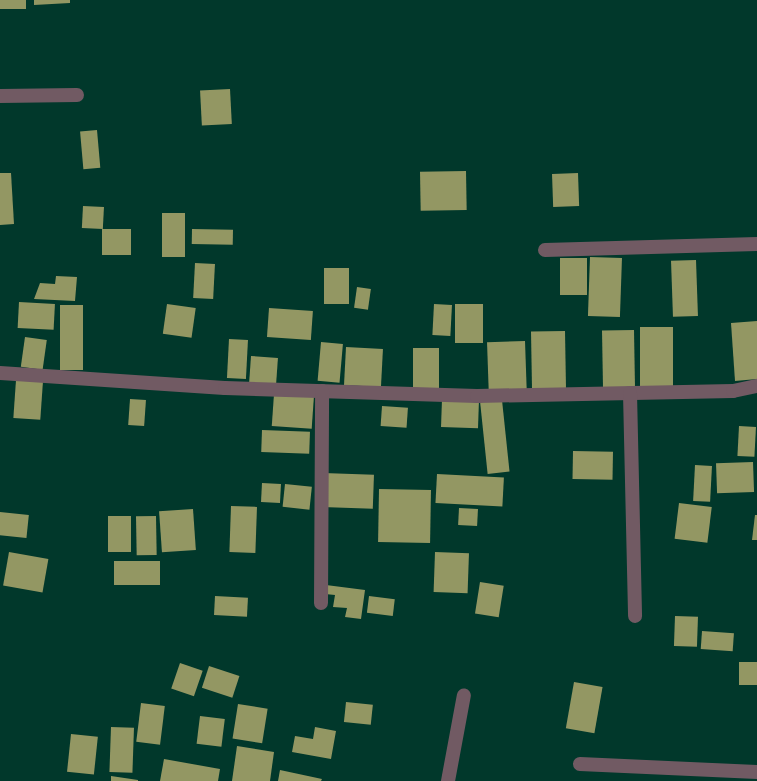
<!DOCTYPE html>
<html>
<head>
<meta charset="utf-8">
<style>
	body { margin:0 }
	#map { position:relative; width:757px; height:781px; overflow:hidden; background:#01382b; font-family:Figtree,sans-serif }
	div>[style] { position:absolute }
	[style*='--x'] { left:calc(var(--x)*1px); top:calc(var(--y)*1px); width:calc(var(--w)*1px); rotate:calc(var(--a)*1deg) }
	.building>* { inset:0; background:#939763; transform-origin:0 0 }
	.minor>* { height:14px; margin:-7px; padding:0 7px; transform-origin:7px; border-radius:7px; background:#715a63 }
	span { translate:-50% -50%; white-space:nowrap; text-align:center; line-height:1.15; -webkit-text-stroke:5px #01382b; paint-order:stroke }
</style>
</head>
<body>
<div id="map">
	<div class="building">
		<div style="left:0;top:0;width:26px;height:9px"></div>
		<div style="clip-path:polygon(34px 0,70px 0,70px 3px,34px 5px)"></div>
		<div style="left:230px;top:89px;width:35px;height:30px;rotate:87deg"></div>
		<div style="left:97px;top:130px;width:38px;height:17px;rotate:85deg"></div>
		<div style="left:466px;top:171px;width:39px;height:46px;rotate:89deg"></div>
		<div style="clip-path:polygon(0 173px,11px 173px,14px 224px,0 225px)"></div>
		<div style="left:578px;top:173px;width:33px;height:26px;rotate:88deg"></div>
		<div style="left:83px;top:206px;width:21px;height:22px;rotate:3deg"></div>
		<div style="left:162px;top:213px;width:23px;height:44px"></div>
		<div style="left:102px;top:229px;width:29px;height:26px"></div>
		<div style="left:192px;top:229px;width:41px;height:15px;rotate:1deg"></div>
		<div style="left:590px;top:257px;width:32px;height:59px;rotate:2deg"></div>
		<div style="left:560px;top:258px;width:27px;height:37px"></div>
		<div style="left:696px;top:260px;width:56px;height:25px;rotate:88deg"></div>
		<div style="left:195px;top:263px;width:20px;height:35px;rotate:3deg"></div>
		<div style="left:324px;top:268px;width:25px;height:36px"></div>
		<div style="clip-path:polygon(56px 276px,77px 277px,75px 301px,34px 299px,40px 283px,55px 284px)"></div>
		<div style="left:357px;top:287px;width:14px;height:21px;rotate:8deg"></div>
		<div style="left:19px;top:302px;width:36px;height:26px;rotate:3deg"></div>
		<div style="left:167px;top:304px;width:29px;height:30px;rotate:8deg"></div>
		<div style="left:434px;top:304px;width:18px;height:31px;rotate:3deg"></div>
		<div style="left:455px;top:304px;width:28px;height:39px"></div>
		<div style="left:60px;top:305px;width:23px;height:65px"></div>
		<div style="left:269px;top:308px;width:44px;height:29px;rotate:4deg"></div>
		<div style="clip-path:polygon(757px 321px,757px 379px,735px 381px,731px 323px)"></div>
		<div style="left:640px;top:327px;width:33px;height:60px"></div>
		<div style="left:634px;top:330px;width:57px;height:32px;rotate:89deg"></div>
		<div style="left:565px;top:331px;width:58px;height:34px;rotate:89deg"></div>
		<div style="left:25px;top:337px;width:22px;height:30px;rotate:8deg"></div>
		<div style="left:229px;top:339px;width:19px;height:39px;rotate:3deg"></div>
		<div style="left:525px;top:341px;width:49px;height:38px;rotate:88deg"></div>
		<div style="left:321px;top:342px;width:22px;height:39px;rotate:5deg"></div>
		<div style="left:346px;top:347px;width:37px;height:38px;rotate:3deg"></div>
		<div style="left:413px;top:348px;width:26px;height:40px"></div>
		<div style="left:251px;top:356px;width:27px;height:28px;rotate:4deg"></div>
		<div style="left:16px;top:380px;width:27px;height:38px;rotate:4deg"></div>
		<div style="left:274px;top:394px;width:40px;height:32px;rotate:4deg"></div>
		<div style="left:130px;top:399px;width:16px;height:26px;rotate:4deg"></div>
		<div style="left:442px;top:399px;width:37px;height:28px;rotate:2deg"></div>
		<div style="left:502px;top:400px;width:72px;height:22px;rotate:84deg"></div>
		<div style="left:382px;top:406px;width:26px;height:20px;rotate:4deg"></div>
		<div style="left:739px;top:426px;width:17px;height:30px;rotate:3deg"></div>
		<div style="left:262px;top:430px;width:48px;height:22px;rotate:2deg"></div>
		<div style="left:573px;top:451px;width:40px;height:28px;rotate:1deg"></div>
		<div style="left:753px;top:462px;width:30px;height:37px;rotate:88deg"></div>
		<div style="left:695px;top:465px;width:17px;height:36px;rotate:3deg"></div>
		<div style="left:323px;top:473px;width:51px;height:34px;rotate:2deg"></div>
		<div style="left:437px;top:474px;width:67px;height:29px;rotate:3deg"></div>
		<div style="left:262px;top:483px;width:19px;height:19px;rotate:3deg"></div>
		<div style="left:285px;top:484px;width:27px;height:23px;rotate:6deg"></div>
		<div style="left:379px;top:489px;width:52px;height:53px;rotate:1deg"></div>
		<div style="left:679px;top:503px;width:33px;height:36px;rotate:7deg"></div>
		<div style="left:231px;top:506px;width:26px;height:46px;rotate:2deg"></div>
		<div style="left:459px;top:508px;width:19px;height:17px;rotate:3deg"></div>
		<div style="left:193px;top:509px;width:41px;height:34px;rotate:86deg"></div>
		<div style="left:0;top:512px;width:29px;height:23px;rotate:6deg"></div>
		<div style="clip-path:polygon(755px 515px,757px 515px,757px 540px,752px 540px)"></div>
		<div style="left:108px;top:516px;width:23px;height:36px"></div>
		<div style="left:156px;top:516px;width:39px;height:20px;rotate:89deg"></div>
		<div style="left:9px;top:552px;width:40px;height:34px;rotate:10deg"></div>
		<div style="left:435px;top:552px;width:34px;height:40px;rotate:2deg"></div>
		<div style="left:114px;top:561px;width:46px;height:24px"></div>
		<div style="left:480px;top:582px;width:24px;height:32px;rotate:9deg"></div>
		<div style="clip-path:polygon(326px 585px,365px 590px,361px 619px,345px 617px,347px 608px,333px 607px,335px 595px,325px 594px)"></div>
		<div style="left:215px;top:596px;width:33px;height:19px;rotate:3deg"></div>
		<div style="left:369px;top:596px;width:26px;height:17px;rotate:7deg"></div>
		<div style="left:675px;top:616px;width:23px;height:30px;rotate:2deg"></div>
		<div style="left:702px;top:631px;width:32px;height:18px;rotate:4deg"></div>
		<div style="left:739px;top:662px;width:18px;height:23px"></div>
		<div style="left:180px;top:663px;width:24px;height:27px;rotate:19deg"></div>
		<div style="left:209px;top:666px;width:32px;height:23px;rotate:18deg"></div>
		<div style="left:574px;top:682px;width:29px;height:47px;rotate:10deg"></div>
		<div style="left:346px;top:702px;width:27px;height:20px;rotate:6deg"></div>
		<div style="left:141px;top:703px;width:24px;height:39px;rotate:7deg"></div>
		<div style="left:238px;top:704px;width:30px;height:35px;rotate:9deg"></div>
		<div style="left:200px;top:716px;width:25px;height:28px;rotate:7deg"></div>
		<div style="left:111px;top:727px;width:23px;height:45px;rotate:2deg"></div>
		<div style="clip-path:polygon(315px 727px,336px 731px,331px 759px,292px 752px,295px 736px,313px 739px)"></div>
		<div style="left:71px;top:734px;width:27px;height:38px;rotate:6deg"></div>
		<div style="clip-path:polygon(237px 746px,274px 752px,270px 781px,232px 781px)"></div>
		<div style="clip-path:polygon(164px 759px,220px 769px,218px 781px,160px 781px)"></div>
		<div style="clip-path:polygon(280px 770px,322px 779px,321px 781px,278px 781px)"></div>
		<div style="clip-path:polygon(111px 776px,138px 780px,138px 781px,111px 781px)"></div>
	</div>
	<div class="minor">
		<div style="--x:0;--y:96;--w:77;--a:-0.7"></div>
		<div style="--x:545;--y:250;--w:212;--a:-1.6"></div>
		<div style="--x:0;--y:373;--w:225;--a:3.8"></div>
		<div style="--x:225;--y:388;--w:252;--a:1.8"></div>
		<div style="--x:477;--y:396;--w:256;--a:-1.1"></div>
		<div style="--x:733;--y:391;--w:25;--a:-12"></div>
		<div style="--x:630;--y:393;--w:223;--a:88.7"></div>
		<div style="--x:321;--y:603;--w:212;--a:-89.7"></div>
		<div style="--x:580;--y:764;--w:177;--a:2.6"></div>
		<div style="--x:448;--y:781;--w:87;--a:-79.5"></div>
	</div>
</div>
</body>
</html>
